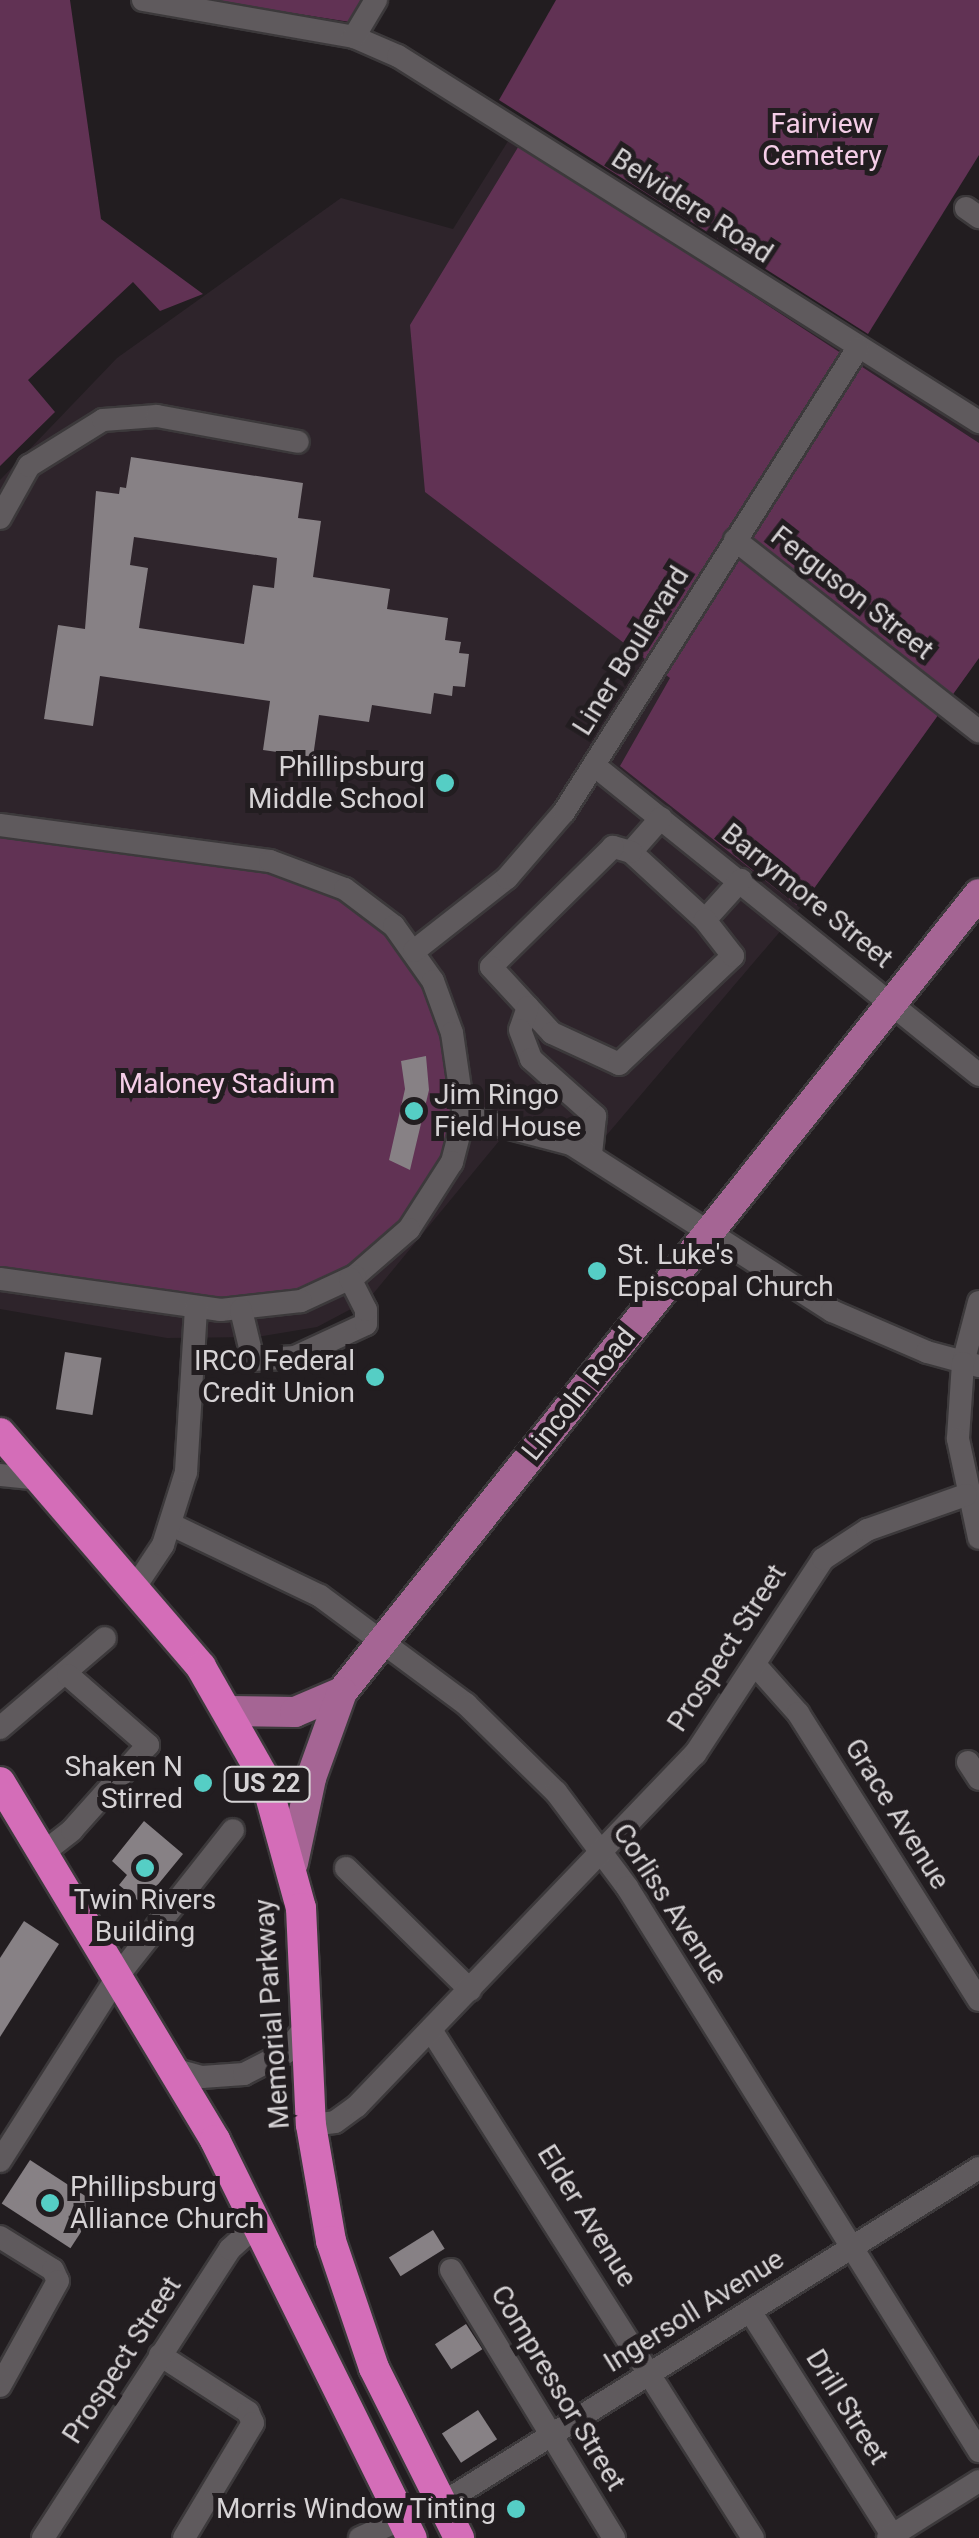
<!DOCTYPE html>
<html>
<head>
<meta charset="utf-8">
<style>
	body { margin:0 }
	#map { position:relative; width:979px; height:2538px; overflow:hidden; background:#221d20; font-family:Roboto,sans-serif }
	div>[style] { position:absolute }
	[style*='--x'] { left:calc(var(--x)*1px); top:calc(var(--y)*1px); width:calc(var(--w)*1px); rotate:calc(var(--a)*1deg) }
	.built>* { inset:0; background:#2e242b }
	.green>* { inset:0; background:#613254 }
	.building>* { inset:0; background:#878185; transform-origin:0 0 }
	.roads { filter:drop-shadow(2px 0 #3c393b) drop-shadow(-2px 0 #3c393b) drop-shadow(0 2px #3c393b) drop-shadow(0 -2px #3c393b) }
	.minor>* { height:22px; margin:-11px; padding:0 11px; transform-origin:11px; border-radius:11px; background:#5f5a5d }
	.major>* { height:30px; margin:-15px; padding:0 15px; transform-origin:15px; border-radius:15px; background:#a56594 }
	.highway>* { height:30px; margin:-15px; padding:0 15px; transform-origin:15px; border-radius:15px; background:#d46db8 }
	.dots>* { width:28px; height:28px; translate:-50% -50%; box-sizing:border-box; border:5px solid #221d20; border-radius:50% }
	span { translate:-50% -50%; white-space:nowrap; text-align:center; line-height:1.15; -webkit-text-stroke:10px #221d20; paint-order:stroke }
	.shield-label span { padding:2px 8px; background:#221d20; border:2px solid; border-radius:8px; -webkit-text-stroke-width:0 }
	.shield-label { font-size:25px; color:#d6d3d5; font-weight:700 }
	.park-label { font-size:28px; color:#f4cde7 }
	.street-label { font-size:28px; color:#d6d3d5 }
	.poi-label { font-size:28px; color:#d6d3d5 }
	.right { translate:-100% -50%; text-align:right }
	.left { translate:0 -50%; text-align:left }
</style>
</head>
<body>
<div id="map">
	<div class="built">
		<div style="clip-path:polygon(510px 138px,979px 432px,979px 658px,800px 908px,605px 1137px,543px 1123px,504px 1135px,368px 1300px,317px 1327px,257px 1337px,167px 1338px,0 1309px,0 480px,117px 358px,341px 198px,453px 229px)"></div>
	</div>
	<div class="green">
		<div style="clip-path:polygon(0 0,70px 0,101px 219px,203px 294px,160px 311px,133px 282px,28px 380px,55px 412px,0 466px)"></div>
		<div style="clip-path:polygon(209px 0,382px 0,350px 22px)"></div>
		<div style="clip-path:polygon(556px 0,979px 0,979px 155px,868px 334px,499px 100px)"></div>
		<div style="clip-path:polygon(520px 144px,979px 443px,979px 658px,800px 908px,620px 766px,670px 678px,425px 492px,410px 325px)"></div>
		<div style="clip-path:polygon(0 825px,158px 845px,345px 889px,433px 981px,459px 1145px,393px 1246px,282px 1306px,0 1279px)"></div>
	</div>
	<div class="building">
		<div style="clip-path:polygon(evenodd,131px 457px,303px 483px,298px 518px,321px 521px,313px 577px,390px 589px,387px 609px,448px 618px,445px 640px,461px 642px,459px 653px,469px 654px,465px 687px,453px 686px,452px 696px,434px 693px,431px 714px,372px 705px,369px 722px,319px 715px,313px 757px,263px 750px,270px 701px,100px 676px,93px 726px,44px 719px,58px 625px,85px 629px,96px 491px,119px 494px,120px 487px,126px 488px,131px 457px,134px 537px,277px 558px,274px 588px,253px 585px,244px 644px,139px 628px,148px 568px,130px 565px,134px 537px)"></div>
		<div style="clip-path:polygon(426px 1056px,429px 1090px,410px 1170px,389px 1160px,405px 1089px,401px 1061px)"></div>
		<div style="left:65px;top:1352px;width:37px;height:58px;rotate:9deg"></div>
		<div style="clip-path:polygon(144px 1821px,183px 1854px,142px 1904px,119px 1885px,127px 1875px,112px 1861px)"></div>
		<div style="clip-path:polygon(24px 1921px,59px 1944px,0 2037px,0 1958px)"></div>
		<div style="left:30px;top:2160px;width:82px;height:52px;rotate:33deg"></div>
		<div style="left:433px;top:2230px;width:22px;height:52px;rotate:58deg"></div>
		<div style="left:466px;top:2324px;width:30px;height:37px;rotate:57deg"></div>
		<div style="left:478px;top:2410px;width:35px;height:43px;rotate:57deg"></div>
	</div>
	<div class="roads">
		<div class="minor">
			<div style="--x:143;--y:0;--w:214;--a:9.9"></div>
			<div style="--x:354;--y:37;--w:48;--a:23.4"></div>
			<div style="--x:398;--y:56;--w:687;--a:32.21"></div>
			<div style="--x:354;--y:37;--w:43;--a:-59.3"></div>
			<div style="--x:966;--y:208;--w:16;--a:35"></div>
			<div style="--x:0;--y:518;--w:60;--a:-60.9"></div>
			<div style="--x:29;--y:466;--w:87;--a:-31.9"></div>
			<div style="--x:103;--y:420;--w:54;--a:-4.2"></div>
			<div style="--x:157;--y:416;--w:143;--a:10.4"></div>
			<div style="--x:735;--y:540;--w:310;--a:38.1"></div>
			<div style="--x:595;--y:766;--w:493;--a:38.8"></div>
			<div style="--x:661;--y:818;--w:45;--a:131.4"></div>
			<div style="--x:631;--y:852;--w:100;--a:42.6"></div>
			<div style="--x:705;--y:920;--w:54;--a:-48"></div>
			<div style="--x:0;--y:825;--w:272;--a:7.6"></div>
			<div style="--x:270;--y:861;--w:80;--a:20.5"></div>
			<div style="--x:345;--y:889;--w:61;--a:37.1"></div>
			<div style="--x:394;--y:926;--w:67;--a:54.7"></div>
			<div style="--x:433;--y:981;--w:55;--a:69.9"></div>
			<div style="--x:452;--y:1033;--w:84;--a:81.8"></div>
			<div style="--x:464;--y:1116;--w:48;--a:104.6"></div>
			<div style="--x:452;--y:1162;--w:80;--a:122.7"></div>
			<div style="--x:409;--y:1229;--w:72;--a:139"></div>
			<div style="--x:355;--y:1276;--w:60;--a:155.2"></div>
			<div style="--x:301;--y:1301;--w:81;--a:173.6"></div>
			<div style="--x:221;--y:1310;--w:223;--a:-172"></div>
			<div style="--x:631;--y:852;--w:19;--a:-164"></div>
			<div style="--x:613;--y:847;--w:171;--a:135.5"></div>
			<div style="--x:491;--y:967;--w:90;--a:47.3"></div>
			<div style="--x:552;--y:1033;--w:74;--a:24.8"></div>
			<div style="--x:619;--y:1064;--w:157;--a:-43.5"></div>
			<div style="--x:733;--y:956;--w:46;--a:-127.9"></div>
			<div style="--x:414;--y:951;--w:118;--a:-38.1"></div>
			<div style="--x:507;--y:878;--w:87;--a:-49.2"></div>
			<div style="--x:564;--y:812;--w:549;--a:-57.64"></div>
			<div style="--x:528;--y:1007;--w:24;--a:109"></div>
			<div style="--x:520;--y:1030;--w:31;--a:69"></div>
			<div style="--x:531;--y:1059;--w:86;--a:41.7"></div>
			<div style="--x:595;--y:1116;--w:38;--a:96"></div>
			<div style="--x:464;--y:1116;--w:111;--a:14.7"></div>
			<div style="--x:571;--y:1144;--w:310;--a:32.6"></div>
			<div style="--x:832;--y:1311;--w:103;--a:23.3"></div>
			<div style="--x:927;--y:1352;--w:54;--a:15.1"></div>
			<div style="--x:979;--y:1302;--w:63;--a:104.7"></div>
			<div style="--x:963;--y:1363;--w:76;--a:93.8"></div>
			<div style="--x:958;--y:1439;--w:101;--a:78"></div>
			<div style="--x:241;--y:1310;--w:51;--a:76.5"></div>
			<div style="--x:253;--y:1360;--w:42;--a:-4.1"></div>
			<div style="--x:295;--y:1357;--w:78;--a:-24.9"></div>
			<div style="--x:366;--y:1324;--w:14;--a:-90"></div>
			<div style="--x:366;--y:1310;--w:35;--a:-117"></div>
			<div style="--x:0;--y:1475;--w:40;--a:5.7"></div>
			<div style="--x:172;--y:1525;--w:164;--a:25.6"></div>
			<div style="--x:320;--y:1596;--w:182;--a:36.5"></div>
			<div style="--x:466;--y:1704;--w:126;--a:44.4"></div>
			<div style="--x:556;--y:1792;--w:119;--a:53.2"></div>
			<div style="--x:627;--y:1887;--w:665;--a:58.03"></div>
			<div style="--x:135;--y:1587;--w:50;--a:-56.3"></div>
			<div style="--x:163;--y:1545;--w:77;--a:-72.5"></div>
			<div style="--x:186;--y:1472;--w:164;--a:-86.5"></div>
			<div style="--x:757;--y:1667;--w:62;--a:48.3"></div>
			<div style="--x:798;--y:1713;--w:339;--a:57.8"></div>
			<div style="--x:0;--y:1728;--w:138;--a:-40.6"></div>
			<div style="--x:968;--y:1762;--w:20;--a:57"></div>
			<div style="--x:43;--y:1853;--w:37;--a:-38"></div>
			<div style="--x:72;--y:1830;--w:114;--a:-48.2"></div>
			<div style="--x:148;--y:1745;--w:106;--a:-138.8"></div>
			<div style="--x:346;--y:1868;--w:174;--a:44.5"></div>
			<div style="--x:431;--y:2030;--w:601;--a:57.63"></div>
			<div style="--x:172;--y:2069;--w:31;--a:15"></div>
			<div style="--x:202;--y:2077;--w:42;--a:-4.1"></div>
			<div style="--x:244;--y:2074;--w:46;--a:-27.1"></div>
			<div style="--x:285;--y:2053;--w:37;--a:-52"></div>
			<div style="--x:311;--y:2125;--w:24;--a:-7"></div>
			<div style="--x:335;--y:2122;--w:27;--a:-36"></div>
			<div style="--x:357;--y:2106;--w:488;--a:-46.2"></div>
			<div style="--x:695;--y:1754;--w:233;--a:-56.7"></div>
			<div style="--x:823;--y:1559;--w:53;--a:-33.4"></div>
			<div style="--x:867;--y:1530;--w:105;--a:-19.5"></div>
			<div style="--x:0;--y:2161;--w:218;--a:-57.5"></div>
			<div style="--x:117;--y:1977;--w:187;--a:-51.7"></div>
			<div style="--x:0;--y:2237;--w:62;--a:31.9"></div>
			<div style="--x:53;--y:2270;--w:12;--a:66"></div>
			<div style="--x:58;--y:2281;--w:120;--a:118.9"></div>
			<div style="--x:451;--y:2270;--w:314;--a:58.7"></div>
			<div style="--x:750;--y:2311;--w:265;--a:57.6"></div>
			<div style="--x:160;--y:2355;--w:105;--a:32.9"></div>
			<div style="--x:248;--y:2412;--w:12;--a:66"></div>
			<div style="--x:253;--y:2423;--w:134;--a:121"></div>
			<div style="--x:43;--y:2538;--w:344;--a:-57.1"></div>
			<div style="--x:230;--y:2249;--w:39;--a:-42"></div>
			<div style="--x:360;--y:2538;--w:107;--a:-24.4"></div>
			<div style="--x:457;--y:2494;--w:615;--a:-31.99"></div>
			<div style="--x:888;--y:2538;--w:107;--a:-32.1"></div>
		</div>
		<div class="major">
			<div style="--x:230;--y:1711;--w:65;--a:0.9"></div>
			<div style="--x:295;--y:1712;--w:51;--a:-23.1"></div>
			<div style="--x:342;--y:1692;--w:1021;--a:-51.4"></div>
			<div style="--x:293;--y:1863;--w:87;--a:-78"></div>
			<div style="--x:311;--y:1778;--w:91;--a:-70.2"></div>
		</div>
		<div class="highway">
			<div style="--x:0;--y:1433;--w:308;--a:49.3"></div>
			<div style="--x:201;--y:1667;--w:131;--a:60.3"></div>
			<div style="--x:266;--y:1781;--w:132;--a:74.6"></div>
			<div style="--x:301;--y:1908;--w:217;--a:87.4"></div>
			<div style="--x:311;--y:2125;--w:118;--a:80.2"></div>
			<div style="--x:331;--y:2241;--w:134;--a:71.3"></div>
			<div style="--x:374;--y:2368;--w:190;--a:63.4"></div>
			<div style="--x:0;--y:1782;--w:418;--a:59"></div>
			<div style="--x:215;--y:2140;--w:444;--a:63.7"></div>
		</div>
	</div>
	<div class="dots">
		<div style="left:445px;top:783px;background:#55cec5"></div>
		<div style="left:414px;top:1111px;background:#55cec5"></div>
		<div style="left:597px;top:1271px;background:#55cec5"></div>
		<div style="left:375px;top:1377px;background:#55cec5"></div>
		<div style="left:203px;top:1783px;background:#55cec5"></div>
		<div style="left:145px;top:1868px;background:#55cec5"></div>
		<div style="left:50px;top:2203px;background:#55cec5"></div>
		<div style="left:516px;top:2509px;background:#55cec5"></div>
	</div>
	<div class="shield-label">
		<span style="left:267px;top:1784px">US 22</span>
	</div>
	<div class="park-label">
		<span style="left:822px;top:140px">Fairview<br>Cemetery</span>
		<span style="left:227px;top:1084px">Maloney Stadium</span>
	</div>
	<div class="street-label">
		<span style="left:692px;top:206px;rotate:33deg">Belvidere Road</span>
		<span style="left:852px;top:593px;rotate:38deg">Ferguson Street</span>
		<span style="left:631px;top:651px;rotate:-58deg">Liner Boulevard</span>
		<span style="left:807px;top:896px;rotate:39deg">Barrymore Street</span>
		<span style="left:579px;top:1394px;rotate:-51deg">Lincoln Road</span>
		<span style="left:727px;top:1648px;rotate:-57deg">Prospect Street</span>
		<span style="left:897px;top:1814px;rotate:58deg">Grace Avenue</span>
		<span style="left:670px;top:1904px;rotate:57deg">Corliss Avenue</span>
		<span style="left:272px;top:2014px;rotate:-94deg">Memorial Parkway</span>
		<span style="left:587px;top:2216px;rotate:58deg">Elder Avenue</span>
		<span style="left:694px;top:2311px;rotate:-32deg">Ingersoll Avenue</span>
		<span style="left:122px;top:2360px;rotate:-57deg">Prospect Street</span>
		<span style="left:558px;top:2388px;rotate:59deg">Compressor Street</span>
		<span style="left:847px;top:2407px;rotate:58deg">Drill Street</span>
	</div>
	<div class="poi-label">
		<span class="right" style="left:425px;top:783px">Phillipsburg<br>Middle School</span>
		<span class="left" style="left:434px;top:1111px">Jim Ringo<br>Field House</span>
		<span class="left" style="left:617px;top:1271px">St. Luke's<br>Episcopal Church</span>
		<span class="right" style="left:355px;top:1377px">IRCO Federal<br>Credit Union</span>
		<span class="right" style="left:183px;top:1783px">Shaken N<br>Stirred</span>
		<span style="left:145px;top:1916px">Twin Rivers<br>Building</span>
		<span class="left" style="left:70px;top:2203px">Phillipsburg<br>Alliance Church</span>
		<span class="right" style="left:496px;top:2509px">Morris Window Tinting</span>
	</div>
</div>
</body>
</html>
